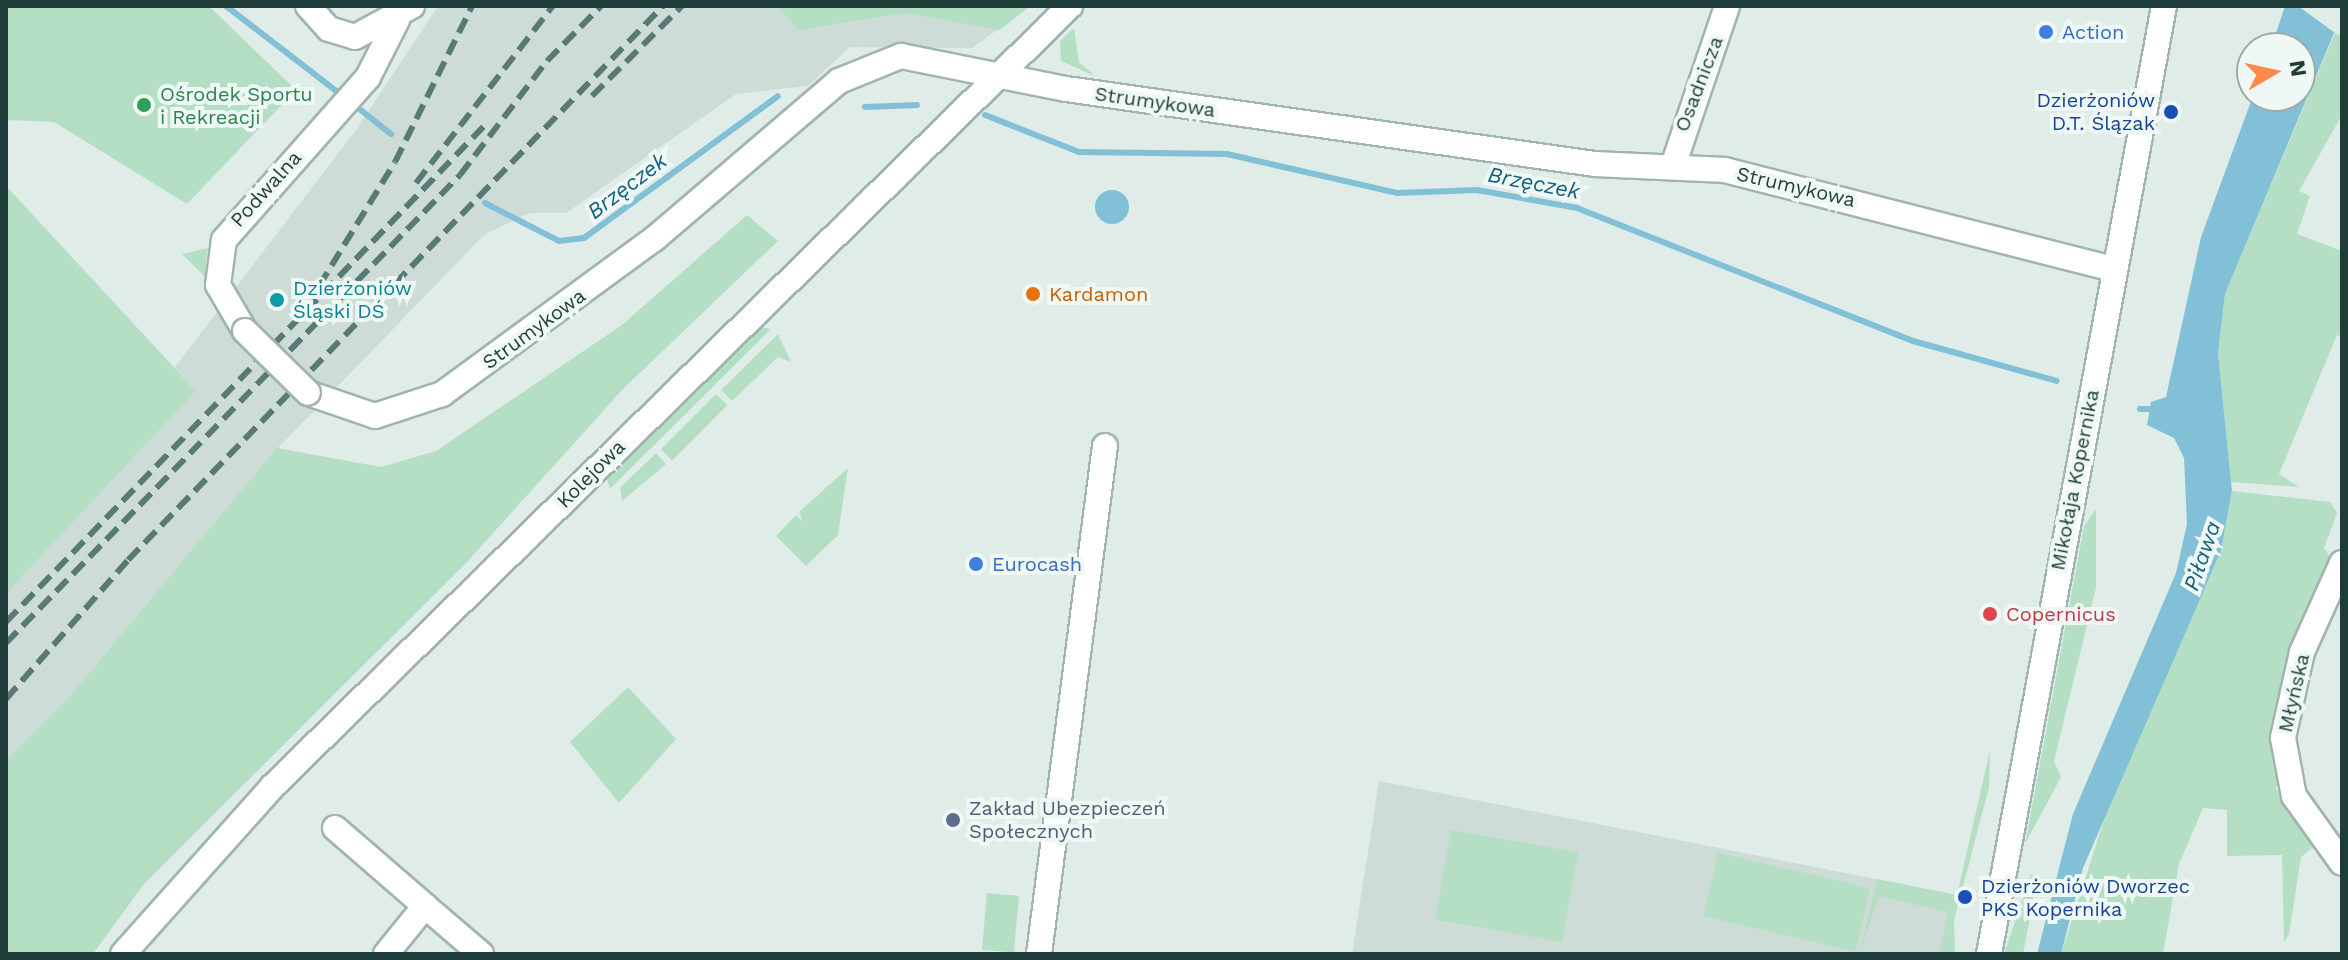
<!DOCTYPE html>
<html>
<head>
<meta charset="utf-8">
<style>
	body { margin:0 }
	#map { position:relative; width:2348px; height:960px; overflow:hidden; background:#dfece7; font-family:"Work Sans",sans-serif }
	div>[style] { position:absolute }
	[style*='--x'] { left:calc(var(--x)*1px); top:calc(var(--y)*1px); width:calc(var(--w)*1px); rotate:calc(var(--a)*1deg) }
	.built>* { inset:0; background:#cddcd6 }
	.green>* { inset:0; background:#b5dfc5; transform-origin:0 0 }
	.water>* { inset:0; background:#81c0d7 }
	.round { border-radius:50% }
	.pier>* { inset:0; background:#dfece7 }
	.stream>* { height:6px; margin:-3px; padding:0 3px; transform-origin:3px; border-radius:3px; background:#81c0d7 }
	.roads { filter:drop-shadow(2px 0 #a1b4af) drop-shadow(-2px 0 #a1b4af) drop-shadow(0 2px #a1b4af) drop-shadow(0 -2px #a1b4af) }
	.street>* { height:24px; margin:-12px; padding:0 12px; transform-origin:12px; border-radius:12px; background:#fff }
	.secondary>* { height:24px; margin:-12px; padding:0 12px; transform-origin:12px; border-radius:12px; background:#fff }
	.rail>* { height:6px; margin-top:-3px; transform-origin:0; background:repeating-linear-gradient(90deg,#587974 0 16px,transparent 0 24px) }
	.bridges { filter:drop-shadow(2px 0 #a1b4af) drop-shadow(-2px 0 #a1b4af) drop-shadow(0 2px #a1b4af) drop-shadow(0 -2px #a1b4af) }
	.street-bridge>* { height:24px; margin:-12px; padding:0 12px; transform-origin:12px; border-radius:12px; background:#fff }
	.dots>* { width:22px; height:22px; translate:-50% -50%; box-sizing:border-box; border:4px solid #eff8f5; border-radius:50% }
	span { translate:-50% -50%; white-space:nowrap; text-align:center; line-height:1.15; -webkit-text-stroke:8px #eff8f5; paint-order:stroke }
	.shop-label { font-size:20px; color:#366cbe }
	.left { translate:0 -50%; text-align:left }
	.street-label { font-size:20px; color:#1e3d38 }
	.leisure-label { font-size:20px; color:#27864d }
	.transit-label { font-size:20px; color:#164399 }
	.right { translate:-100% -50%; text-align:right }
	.culture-label { font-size:20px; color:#0d838f }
	.food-label { font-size:20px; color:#c56008 }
	.health-label { font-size:20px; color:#be3a42 }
	.service-label { font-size:20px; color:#4e5e75 }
	.water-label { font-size:22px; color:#13617e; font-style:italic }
	.frame { position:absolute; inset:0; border:8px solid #1e3d38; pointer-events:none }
	.north { position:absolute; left:2236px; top:32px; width:80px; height:80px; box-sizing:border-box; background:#eff8f5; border:2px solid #9bada9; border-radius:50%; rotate:81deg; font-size:22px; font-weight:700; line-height:32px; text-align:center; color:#1e3d38 }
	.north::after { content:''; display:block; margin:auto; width:28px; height:36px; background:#ff8949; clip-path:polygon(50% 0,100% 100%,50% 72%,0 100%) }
</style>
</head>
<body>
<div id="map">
	<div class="built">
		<div style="clip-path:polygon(438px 6px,1030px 6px,972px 48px,850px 47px,808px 86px,736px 94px,566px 213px,529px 213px,484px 235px,278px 448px,71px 695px,6px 760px,6px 594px,196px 391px,175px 367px,356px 130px)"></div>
		<div style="clip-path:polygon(1379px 781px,1957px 895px,1945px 954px,1352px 954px)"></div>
	</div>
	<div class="green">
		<div style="clip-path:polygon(6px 6px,209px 6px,296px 90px,187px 204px,54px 122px,6px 120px)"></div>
		<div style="clip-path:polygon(778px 6px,1030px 6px,1000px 30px,905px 13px,798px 30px)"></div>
		<div style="clip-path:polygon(1074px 28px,1079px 62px,1095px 76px,1061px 61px,1060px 41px)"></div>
		<div style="clip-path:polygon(2335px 33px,2342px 36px,2342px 115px,2299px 191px,2310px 196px,2297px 234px,2342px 251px,2342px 337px,2337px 335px,2279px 474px,2299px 487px,2231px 482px,2218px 353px,2225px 294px)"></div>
		<div style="clip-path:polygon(6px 186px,196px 391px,6px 594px)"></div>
		<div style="clip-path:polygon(747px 215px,778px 241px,623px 389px,467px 562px,144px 884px,93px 954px,6px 954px,6px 760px,71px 695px,277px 448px,381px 467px,436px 451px,622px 325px)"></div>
		<div style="clip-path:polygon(208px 248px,206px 261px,206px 278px,182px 254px)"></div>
		<div style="clip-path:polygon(758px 327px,771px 329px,610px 489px,606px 476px)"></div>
		<div style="clip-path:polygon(778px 334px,791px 362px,778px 357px,732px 401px,721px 390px)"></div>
		<div style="left:716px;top:394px;width:16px;height:78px;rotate:45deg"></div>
		<div style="clip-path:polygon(656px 453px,666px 464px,622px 501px,620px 488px)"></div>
		<div style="clip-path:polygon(848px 468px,838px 535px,806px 566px,776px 536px,796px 515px,803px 522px,799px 512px)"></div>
		<div style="clip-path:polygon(2232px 491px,2330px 502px,2337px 513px,2324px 548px,2334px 562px,2276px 789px,2319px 842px,2301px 857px,2289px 934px,2284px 942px,2282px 855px,2227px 856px,2227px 810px,2203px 808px,2179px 864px,2163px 954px,2061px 954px,2114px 789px,2221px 552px)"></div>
		<div style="clip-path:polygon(2096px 509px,2096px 588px,2054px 761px,2061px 777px,2025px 844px,2084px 526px)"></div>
		<div style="clip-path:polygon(628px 687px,676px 739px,619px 803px,570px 742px)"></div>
		<div style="clip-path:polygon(1990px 750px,1989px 787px,1954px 921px,1955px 953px,1939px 954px,1948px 912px,1879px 896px,1860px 953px,1877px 879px,1957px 895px)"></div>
		<div style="left:1451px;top:830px;width:129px;height:91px;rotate:10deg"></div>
		<div style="left:1718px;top:853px;width:156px;height:65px;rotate:13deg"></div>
		<div style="clip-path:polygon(2031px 874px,2038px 877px,2023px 954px,2004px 954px)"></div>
		<div style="left:987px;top:893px;width:32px;height:57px;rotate:5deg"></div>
	</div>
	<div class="water">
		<div style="clip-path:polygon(2285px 6px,2342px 6px,2342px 14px,2225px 294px,2218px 353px,2232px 491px,2221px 551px,2083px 868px,2061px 954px,2037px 954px,2073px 814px,2176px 573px,2187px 524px,2184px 458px,2174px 438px,2147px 425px,2151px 402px,2166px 397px,2201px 237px,2253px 96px,2300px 96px,2300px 48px,2271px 48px)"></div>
		<div class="round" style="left:1095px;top:190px;width:34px;height:34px"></div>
	</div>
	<div class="pier">
		<div style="clip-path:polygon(2298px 6px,2342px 6px,2339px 34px,2335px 33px)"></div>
	</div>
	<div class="stream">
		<div style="--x:226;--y:6;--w:148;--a:37.6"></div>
		<div style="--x:352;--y:103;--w:50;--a:38.5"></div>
		<div style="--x:865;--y:107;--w:52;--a:-2.2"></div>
		<div style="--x:985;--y:115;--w:101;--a:21.5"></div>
		<div style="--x:1079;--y:152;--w:148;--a:0.8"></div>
		<div style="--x:1227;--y:154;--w:174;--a:12.9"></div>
		<div style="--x:1397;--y:193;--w:80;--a:-2.1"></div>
		<div style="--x:1477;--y:190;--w:102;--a:10.2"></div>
		<div style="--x:1577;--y:208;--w:361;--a:21.6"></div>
		<div style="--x:1913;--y:341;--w:149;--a:15.5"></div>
		<div style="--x:485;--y:203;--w:83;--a:27.2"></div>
		<div style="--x:559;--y:241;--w:25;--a:-7"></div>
		<div style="--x:584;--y:238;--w:240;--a:-36.2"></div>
		<div style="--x:2140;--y:409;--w:16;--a:0"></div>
	</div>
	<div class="roads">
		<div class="street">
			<div style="--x:308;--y:6;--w:31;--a:48"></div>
			<div style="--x:329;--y:29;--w:27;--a:17"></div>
			<div style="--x:355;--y:37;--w:65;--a:-28.5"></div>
			<div style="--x:1674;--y:163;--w:166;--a:-71.3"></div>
			<div style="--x:245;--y:331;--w:53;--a:-120.4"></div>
			<div style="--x:218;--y:285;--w:45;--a:-82.4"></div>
			<div style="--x:224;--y:240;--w:217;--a:-48.5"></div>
			<div style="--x:368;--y:77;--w:64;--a:-63"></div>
			<div style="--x:308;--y:393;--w:71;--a:18.9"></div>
			<div style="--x:375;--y:416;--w:71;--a:-18.2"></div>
			<div style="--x:442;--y:394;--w:263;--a:-36.2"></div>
			<div style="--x:654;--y:239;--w:243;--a:-40.5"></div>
			<div style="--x:839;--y:81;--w:67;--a:-22"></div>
			<div style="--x:901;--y:56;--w:168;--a:11.3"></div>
			<div style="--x:1066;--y:89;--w:534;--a:8.07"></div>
			<div style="--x:1595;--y:164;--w:130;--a:2.6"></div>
			<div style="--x:1725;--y:170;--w:400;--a:14.3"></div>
			<div style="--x:2342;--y:563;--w:98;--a:114.2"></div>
			<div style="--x:2302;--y:652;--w:88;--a:102.5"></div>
			<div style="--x:2283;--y:738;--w:59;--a:79.3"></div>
			<div style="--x:2294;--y:796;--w:82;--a:54.4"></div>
			<div style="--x:335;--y:828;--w:119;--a:40.9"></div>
			<div style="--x:386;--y:954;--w:62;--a:-50.9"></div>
			<div style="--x:425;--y:906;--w:74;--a:40.6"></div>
			<div style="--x:1039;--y:954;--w:512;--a:-82.6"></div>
			<div style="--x:1989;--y:954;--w:964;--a:-79.54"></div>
		</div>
		<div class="secondary">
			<div style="--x:123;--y:954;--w:225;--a:-48.2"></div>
			<div style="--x:273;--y:786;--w:1115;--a:-44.38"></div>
		</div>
	</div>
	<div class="rail">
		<div style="--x:592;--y:96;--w:127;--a:-45"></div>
		<div style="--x:416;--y:183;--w:224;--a:-52.3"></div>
		<div style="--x:319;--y:286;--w:145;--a:-58.5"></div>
		<div style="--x:395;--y:162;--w:174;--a:-63.7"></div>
		<div style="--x:6;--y:622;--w:696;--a:-46.05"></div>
		<div style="--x:6;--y:643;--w:652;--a:-45.87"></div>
		<div style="--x:460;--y:175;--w:143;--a:-52.7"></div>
		<div style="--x:547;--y:61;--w:77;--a:-45.5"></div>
		<div style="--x:6;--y:699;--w:185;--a:-48.7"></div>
		<div style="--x:128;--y:560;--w:770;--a:-46"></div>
	</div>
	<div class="bridges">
		<div class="street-bridge">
			<div style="--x:245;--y:331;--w:88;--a:44.5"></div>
		</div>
	</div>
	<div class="dots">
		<div style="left:2046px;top:32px;background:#3f7fe0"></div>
		<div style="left:144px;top:105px;background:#2e9e5b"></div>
		<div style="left:2171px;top:112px;background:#1a4fb4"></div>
		<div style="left:1033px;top:294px;background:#e8710a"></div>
		<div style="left:277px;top:300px;background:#0f9aa8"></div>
		<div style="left:976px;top:564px;background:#3f7fe0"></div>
		<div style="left:1990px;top:614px;background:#e0444e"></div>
		<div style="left:953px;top:820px;background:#5c6f8a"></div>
		<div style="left:1965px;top:897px;background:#1a4fb4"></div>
	</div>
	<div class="shop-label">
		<span class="left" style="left:2062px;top:32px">Action</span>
		<span class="left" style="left:992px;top:564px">Eurocash</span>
	</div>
	<div class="street-label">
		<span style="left:1699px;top:84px;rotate:-69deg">Osadnicza</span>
		<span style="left:1155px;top:102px;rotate:8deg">Strumykowa</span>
		<span style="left:1796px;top:187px;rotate:13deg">Strumykowa</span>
		<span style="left:266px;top:189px;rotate:-48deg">Podwalna</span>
		<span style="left:534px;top:329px;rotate:-36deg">Strumykowa</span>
		<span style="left:591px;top:474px;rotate:-45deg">Kolejowa</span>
		<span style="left:2075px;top:480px;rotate:-79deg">Mikołaja Kopernika</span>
		<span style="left:2294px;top:693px;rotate:-77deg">Młyńska</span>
	</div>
	<div class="leisure-label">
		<span class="left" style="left:160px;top:106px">Ośrodek Sportu<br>i Rekreacji</span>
	</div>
	<div class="transit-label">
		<span class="right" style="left:2155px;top:112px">Dzierżoniów<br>D.T. Ślązak</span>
		<span class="left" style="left:1981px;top:898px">Dzierżoniów Dworzec<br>PKS Kopernika</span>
	</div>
	<div class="culture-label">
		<span class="left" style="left:293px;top:300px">Dzierżoniów<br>Śląski DŚ</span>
	</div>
	<div class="food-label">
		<span class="left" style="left:1049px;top:294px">Kardamon</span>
	</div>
	<div class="health-label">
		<span class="left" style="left:2006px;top:614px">Copernicus</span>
	</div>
	<div class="service-label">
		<span class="left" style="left:969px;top:820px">Zakład Ubezpieczeń<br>Społecznych</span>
	</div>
	<div class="water-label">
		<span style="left:1534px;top:183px;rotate:11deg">Brzęczek</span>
		<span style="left:627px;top:186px;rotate:-37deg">Brzęczek</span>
		<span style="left:2202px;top:556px;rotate:-71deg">Piława</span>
	</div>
	<div class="frame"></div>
	<div class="north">N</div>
</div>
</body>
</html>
